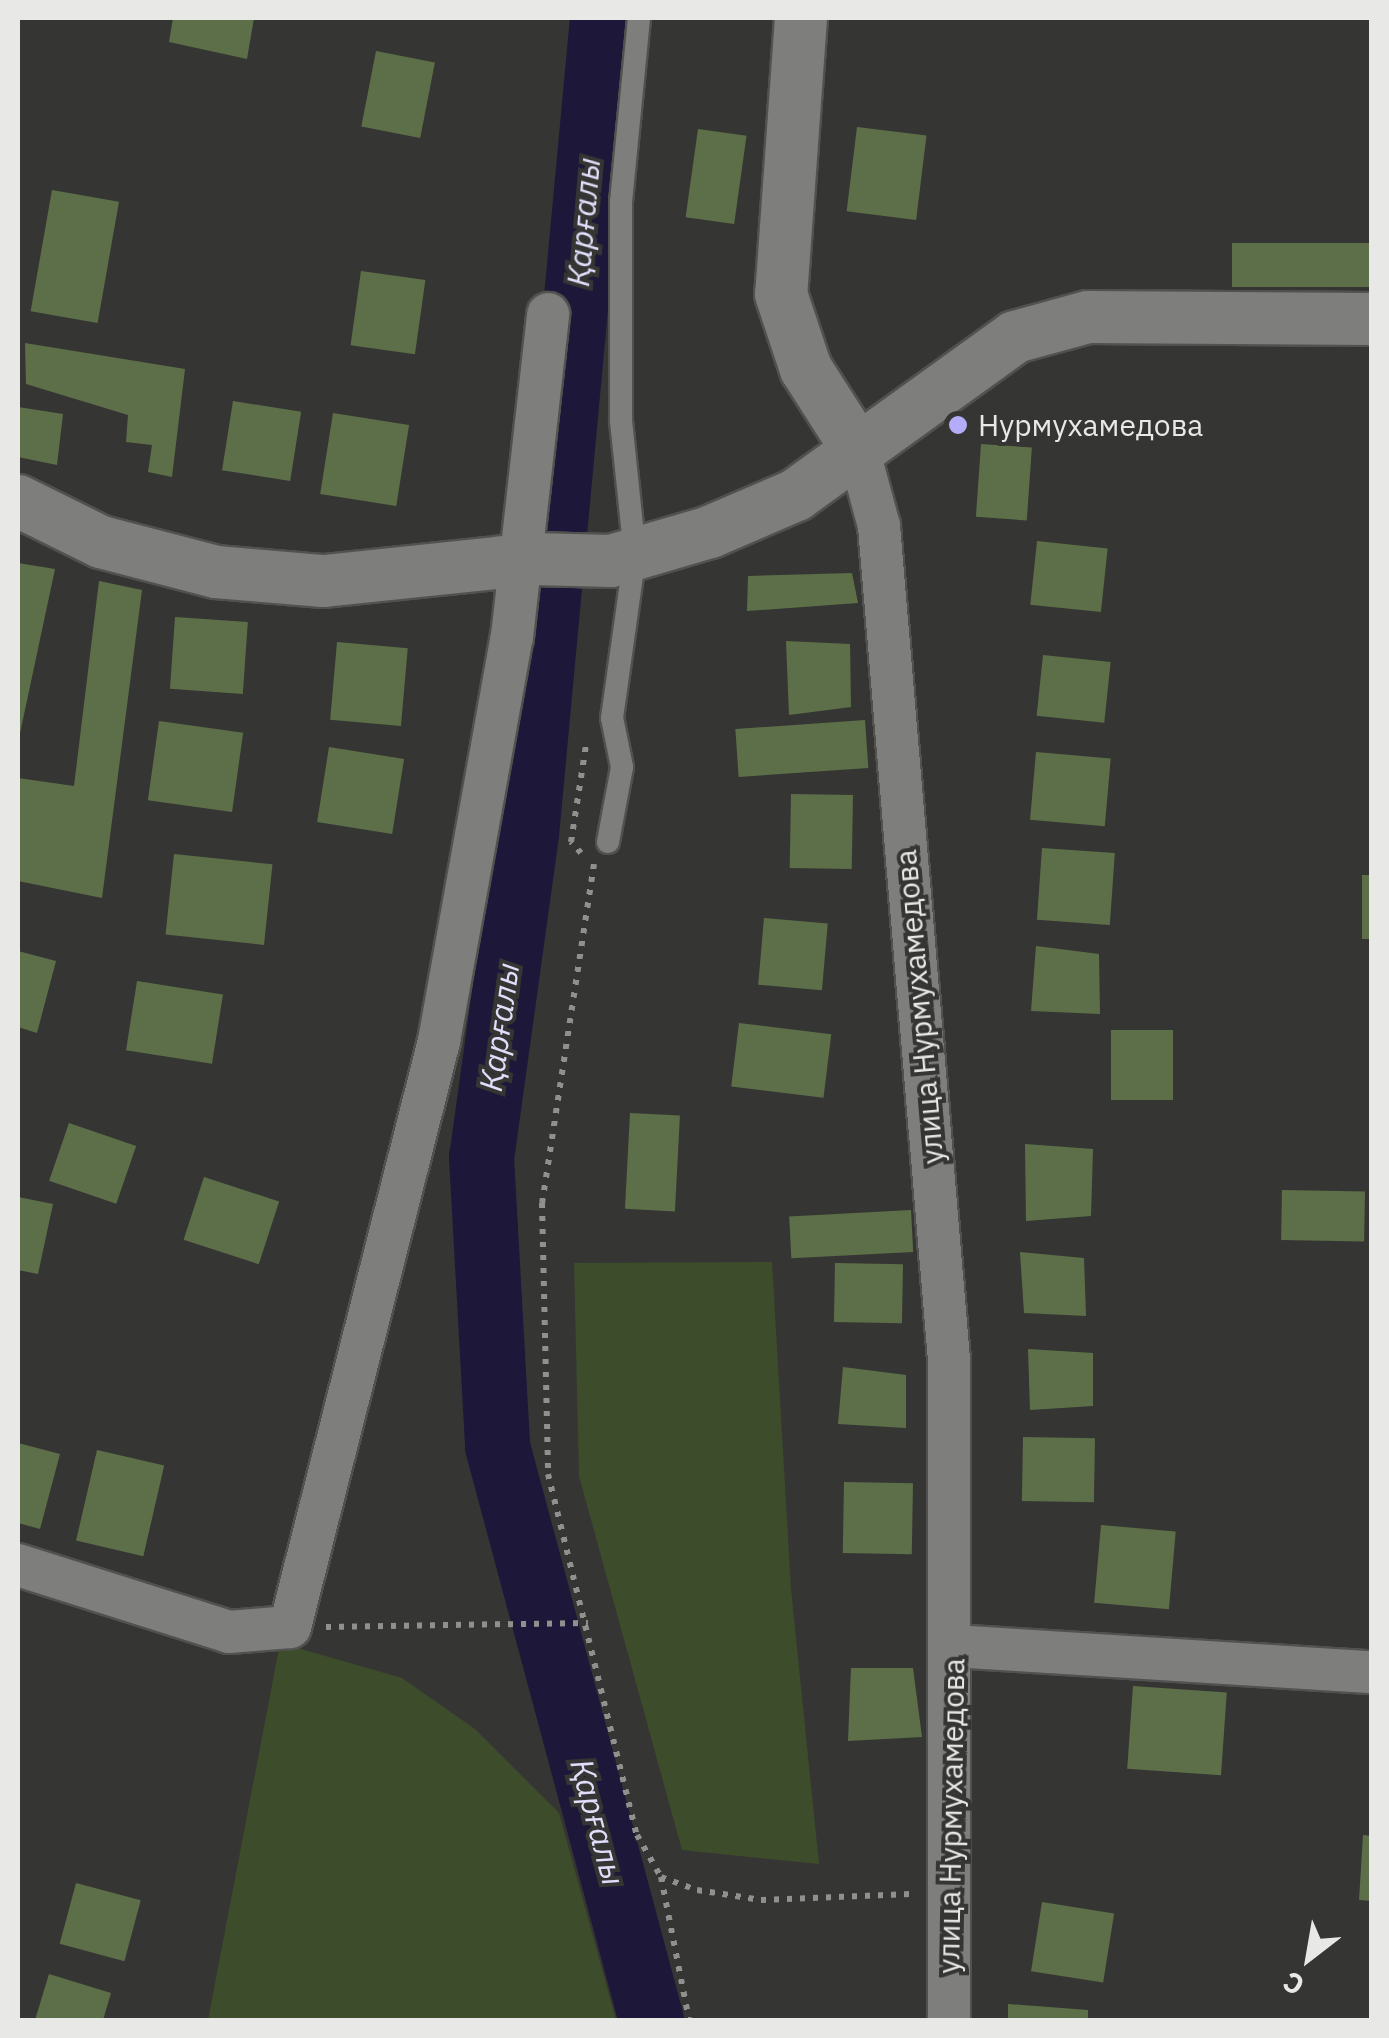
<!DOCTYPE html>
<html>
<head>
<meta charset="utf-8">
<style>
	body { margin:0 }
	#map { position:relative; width:1389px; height:2038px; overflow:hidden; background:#353633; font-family:"IBM Plex Sans",sans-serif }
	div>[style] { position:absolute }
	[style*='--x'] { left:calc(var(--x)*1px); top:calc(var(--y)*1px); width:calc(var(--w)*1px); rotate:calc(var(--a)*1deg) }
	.green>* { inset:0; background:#3d4c2b }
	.river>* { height:65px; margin:-32.5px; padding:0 32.5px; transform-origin:32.5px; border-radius:32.5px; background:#1d1739 }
	.building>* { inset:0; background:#5d6f48; transform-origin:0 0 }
	.path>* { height:6px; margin-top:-3px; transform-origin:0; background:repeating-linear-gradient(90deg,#90918f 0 5px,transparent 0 13px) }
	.roads { filter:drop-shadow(2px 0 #515250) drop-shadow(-2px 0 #515250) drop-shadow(0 2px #515250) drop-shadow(0 -2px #515250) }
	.service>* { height:22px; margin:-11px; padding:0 11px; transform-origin:11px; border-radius:11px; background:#7e7f7c }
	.minor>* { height:42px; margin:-21px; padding:0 21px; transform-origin:21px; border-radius:21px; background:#7e7f7c }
	.tertiary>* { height:52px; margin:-26px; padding:0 26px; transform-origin:26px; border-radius:26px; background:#7e7f7c }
	.dots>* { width:28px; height:28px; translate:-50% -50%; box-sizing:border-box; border:5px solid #353633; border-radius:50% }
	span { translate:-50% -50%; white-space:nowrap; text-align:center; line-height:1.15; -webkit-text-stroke:8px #353633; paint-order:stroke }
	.poi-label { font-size:30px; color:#e8e9e7 }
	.left { translate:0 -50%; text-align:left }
	.street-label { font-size:30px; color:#e8e9e7 }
	.water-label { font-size:32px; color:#e0defa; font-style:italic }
	.frame { position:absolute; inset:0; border:20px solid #e8e9e7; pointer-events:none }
	.north { position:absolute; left:1259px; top:1908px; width:100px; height:100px; -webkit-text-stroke:8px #353633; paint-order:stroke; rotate:211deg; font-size:28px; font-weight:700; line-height:40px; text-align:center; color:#e8e9e7 }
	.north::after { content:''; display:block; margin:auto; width:35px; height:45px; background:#e8e9e7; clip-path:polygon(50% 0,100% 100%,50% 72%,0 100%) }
</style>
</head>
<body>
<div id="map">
	<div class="green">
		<div style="clip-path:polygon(772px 1262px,791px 1589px,819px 1864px,682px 1850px,579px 1476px,574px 1263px)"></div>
		<div style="clip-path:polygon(280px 1643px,402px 1678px,475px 1729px,559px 1813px,616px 2020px,208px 2020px)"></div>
	</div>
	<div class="river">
		<div style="--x:602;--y:18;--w:820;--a:95.32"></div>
		<div style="--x:526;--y:834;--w:326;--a:97.9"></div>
		<div style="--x:481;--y:1157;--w:289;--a:86.8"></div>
		<div style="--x:497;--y:1446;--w:594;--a:74.98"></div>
	</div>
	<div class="building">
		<div style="clip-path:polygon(173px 18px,254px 18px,247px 59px,169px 42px)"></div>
		<div style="left:376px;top:51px;width:60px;height:77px;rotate:11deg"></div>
		<div style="left:857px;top:127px;width:70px;height:85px;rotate:7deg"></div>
		<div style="left:698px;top:129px;width:49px;height:89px;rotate:8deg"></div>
		<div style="left:52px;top:190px;width:68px;height:123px;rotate:10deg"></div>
		<div style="left:1232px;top:243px;width:140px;height:44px"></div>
		<div style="left:361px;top:271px;width:65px;height:75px;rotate:8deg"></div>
		<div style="clip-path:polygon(25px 343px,185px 369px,172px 477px,148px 472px,152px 445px,126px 442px,128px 415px,26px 384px)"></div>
		<div style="left:233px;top:401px;width:69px;height:70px;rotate:9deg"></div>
		<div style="clip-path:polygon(18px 407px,63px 414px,57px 465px,18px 457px)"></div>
		<div style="left:333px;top:413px;width:77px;height:82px;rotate:9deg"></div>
		<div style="left:981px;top:444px;width:51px;height:73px;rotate:4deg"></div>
		<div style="left:1037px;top:541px;width:71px;height:64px;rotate:6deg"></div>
		<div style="clip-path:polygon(18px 563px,55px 569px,19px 738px,18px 738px)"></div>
		<div style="clip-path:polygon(852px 573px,858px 603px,747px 611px,748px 576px)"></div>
		<div style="clip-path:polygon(99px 581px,142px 590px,102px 898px,18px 881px,18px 778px,74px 786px)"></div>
		<div style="left:175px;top:617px;width:73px;height:72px;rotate:4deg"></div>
		<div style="clip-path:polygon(786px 641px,850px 644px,851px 707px,789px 715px)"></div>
		<div style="left:337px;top:642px;width:71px;height:78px;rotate:5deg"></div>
		<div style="left:1043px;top:655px;width:68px;height:61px;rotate:6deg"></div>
		<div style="left:865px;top:720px;width:48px;height:130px;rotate:86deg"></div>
		<div style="left:159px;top:721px;width:85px;height:80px;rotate:8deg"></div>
		<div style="left:329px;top:747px;width:76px;height:76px;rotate:9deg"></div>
		<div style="left:1036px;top:752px;width:75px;height:68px;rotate:5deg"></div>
		<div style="left:791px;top:794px;width:62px;height:74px;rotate:1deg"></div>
		<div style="left:1042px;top:848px;width:73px;height:72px;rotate:4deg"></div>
		<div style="left:174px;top:854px;width:99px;height:81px;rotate:6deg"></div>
		<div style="left:1362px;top:875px;width:10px;height:64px"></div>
		<div style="left:764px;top:918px;width:64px;height:67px;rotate:5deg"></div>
		<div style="clip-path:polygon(1036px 946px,1099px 954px,1100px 1014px,1031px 1011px)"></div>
		<div style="clip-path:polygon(18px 951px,56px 961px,37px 1033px,18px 1027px)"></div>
		<div style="left:137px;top:981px;width:87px;height:70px;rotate:9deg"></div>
		<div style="left:739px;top:1023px;width:93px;height:64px;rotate:7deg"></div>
		<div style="left:1111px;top:1030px;width:62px;height:70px"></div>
		<div style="left:630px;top:1113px;width:50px;height:96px;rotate:3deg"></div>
		<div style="left:69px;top:1123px;width:71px;height:61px;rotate:19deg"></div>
		<div style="clip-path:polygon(1025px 1144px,1093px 1149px,1091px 1216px,1026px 1221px)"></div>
		<div style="left:204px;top:1177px;width:79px;height:66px;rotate:18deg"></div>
		<div style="left:1282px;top:1190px;width:83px;height:50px;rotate:1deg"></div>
		<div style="clip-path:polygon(18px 1197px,53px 1204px,38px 1274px,18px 1270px)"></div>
		<div style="left:911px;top:1210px;width:42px;height:122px;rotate:87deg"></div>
		<div style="clip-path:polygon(1020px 1252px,1084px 1258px,1086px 1316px,1024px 1313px)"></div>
		<div style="left:835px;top:1263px;width:68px;height:59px;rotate:1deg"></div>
		<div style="clip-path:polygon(1028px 1349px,1093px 1353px,1093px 1406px,1030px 1410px)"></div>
		<div style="clip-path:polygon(843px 1367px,906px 1375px,906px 1428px,838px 1424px)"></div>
		<div style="left:1023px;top:1437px;width:72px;height:64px;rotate:1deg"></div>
		<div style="clip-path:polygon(18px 1443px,60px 1454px,40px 1529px,18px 1523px)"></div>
		<div style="left:97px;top:1450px;width:69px;height:93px;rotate:13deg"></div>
		<div style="left:844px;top:1482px;width:69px;height:71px;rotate:1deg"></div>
		<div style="left:1101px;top:1525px;width:75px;height:78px;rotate:5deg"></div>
		<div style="clip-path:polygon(851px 1668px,913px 1668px,922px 1737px,848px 1741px)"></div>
		<div style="left:1133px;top:1686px;width:94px;height:83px;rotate:4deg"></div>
		<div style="clip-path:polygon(1363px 1835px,1372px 1836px,1372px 1901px,1359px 1900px)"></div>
		<div style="left:76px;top:1883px;width:67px;height:63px;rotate:15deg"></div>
		<div style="left:1042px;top:1902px;width:73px;height:70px;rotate:9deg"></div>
		<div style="clip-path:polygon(49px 1974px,111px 1993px,103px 2020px,35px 2020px)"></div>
		<div style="clip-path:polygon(1008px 2004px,1088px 2010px,1088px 2020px,1008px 2020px)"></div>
	</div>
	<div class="path">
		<div style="--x:581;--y:853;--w:15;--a:-132"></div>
		<div style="--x:571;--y:842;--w:98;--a:-81.2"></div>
		<div style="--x:594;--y:864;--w:343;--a:98.7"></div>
		<div style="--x:542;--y:1203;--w:271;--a:88.7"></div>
		<div style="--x:548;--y:1474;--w:372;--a:76.2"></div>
		<div style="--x:637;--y:1835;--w:48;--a:60.3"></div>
		<div style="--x:661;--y:1877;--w:38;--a:20"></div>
		<div style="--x:697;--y:1890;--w:65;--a:8.9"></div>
		<div style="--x:761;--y:1900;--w:150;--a:-2.3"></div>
		<div style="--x:326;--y:1627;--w:262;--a:-0.9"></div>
		<div style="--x:661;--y:1877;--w:146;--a:78.9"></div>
	</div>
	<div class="roads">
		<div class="service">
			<div style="--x:608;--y:842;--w:76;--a:-79.4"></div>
			<div style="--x:622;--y:767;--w:50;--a:-101.5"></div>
			<div style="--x:612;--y:718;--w:166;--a:-82"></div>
			<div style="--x:635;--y:554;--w:135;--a:-96"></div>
			<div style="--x:621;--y:420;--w:218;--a:-90"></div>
			<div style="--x:621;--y:202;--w:185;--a:-84.4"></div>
		</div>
		<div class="minor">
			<div style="--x:859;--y:452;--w:77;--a:74.9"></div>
			<div style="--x:879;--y:526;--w:837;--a:85.2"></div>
			<div style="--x:949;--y:1360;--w:660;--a:90"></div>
			<div style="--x:18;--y:1565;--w:221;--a:17.6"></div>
			<div style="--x:229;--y:1632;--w:61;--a:-4.7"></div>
			<div style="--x:290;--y:1627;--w:605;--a:-75.73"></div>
			<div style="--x:439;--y:1041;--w:411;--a:-79.8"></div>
			<div style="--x:512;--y:637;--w:325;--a:-83.6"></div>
			<div style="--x:954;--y:1646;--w:419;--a:3.6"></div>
		</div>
		<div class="tertiary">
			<div style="--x:801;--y:18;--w:277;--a:94.1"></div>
			<div style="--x:781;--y:294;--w:79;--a:71.6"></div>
			<div style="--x:806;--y:369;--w:98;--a:57.4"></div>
			<div style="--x:18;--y:501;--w:93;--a:26.3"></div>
			<div style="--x:101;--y:542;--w:119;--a:14.6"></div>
			<div style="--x:216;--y:572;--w:108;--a:4.8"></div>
			<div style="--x:324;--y:581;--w:211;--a:-6"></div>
			<div style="--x:534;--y:559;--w:77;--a:1.5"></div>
			<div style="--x:611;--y:561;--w:103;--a:-16.3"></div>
			<div style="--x:710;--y:532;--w:94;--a:-23.3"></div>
			<div style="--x:796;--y:495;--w:270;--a:-35.8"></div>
			<div style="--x:1015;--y:337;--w:76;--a:-15.3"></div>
			<div style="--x:1088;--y:317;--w:284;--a:0.4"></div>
		</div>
	</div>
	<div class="dots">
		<div style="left:958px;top:425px;background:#b5acf9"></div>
	</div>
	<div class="poi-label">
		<span class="left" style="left:978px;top:425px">Нурмухамедова</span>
	</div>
	<div class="street-label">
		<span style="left:919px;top:1007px;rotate:-95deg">улица Нурмухамедова</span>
		<span style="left:951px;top:1816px;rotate:-89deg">улица Нурмухамедова</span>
	</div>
	<div class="water-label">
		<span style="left:583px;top:222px;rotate:-85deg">Қарғалы</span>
		<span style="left:499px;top:1027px;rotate:-82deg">Қарғалы</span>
		<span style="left:598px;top:1822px;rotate:75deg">Қарғалы</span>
	</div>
	<div class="frame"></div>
	<div class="north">С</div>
</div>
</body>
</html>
